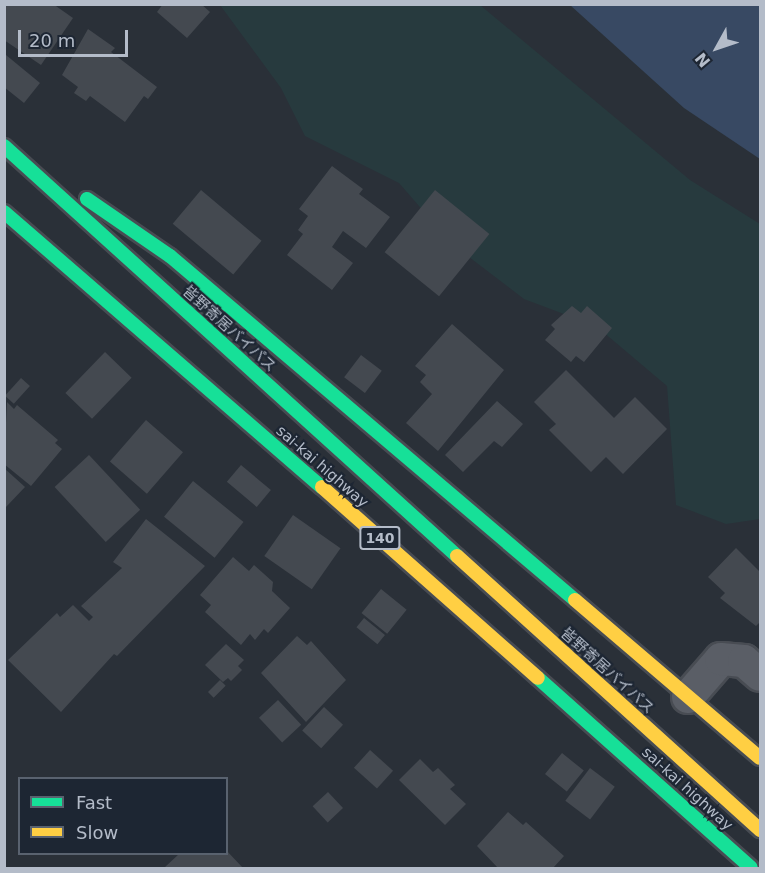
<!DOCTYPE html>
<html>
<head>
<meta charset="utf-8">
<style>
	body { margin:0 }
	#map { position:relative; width:765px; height:873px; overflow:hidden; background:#2a3038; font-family:"DejaVu Sans","Noto Sans JP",sans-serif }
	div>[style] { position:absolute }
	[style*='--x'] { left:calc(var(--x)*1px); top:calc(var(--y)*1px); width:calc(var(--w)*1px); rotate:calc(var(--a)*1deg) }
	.green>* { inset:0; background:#273a3e }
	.water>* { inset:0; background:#384963 }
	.building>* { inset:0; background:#444950; transform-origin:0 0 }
	.roads { filter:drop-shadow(2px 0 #484c53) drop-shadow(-2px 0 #484c53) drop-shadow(0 2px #484c53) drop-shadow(0 -2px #484c53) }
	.street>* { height:32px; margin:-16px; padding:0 16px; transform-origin:16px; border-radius:16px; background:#5a5e66 }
	.fast>* { height:14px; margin:-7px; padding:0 7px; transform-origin:7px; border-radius:7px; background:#16e098 }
	.slow>* { height:14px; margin:-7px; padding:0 7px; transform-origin:7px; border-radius:7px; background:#ffcf43 }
	span { translate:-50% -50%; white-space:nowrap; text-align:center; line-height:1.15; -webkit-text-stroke:4.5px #1d2633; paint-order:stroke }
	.shield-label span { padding:2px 4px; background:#1d2633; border:2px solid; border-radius:4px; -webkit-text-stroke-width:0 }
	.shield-label { font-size:14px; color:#b4bcc9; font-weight:700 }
	.street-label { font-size:15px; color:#b4bcc9 }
	.frame { position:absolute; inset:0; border:6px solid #b4bcc9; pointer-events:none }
	.legend { position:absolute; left:18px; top:777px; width:210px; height:78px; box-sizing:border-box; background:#1d2633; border:2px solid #59626f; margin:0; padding:8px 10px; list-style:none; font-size:18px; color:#b4bcc9 }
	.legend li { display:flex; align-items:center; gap:12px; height:30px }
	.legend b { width:30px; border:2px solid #59626f }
	.north { position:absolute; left:687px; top:18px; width:60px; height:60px; -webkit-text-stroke:4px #1d2633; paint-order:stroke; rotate:230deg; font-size:16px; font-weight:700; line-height:24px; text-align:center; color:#b4bcc9 }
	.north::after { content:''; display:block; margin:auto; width:21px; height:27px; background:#b4bcc9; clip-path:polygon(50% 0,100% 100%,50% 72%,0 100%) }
	.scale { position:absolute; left:18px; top:30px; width:110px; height:27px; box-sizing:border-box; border:3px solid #b4bcc9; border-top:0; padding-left:8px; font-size:18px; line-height:21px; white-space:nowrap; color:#b4bcc9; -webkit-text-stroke:4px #1d2633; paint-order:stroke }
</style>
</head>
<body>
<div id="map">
	<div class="green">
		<div style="clip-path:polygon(220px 5px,480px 5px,690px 180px,760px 224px,760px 519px,726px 524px,676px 505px,667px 386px,596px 326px,524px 299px,452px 244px,399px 183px,305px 136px,281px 88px)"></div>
	</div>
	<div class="water">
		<div style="clip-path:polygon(570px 5px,760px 5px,760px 159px,684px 108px)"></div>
	</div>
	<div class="building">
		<div style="clip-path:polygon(4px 4px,53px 4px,73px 18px,41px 65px,4px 40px)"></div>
		<div style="clip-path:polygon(163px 4px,201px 4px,210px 12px,187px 38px,157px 12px)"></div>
		<div style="clip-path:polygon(88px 29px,115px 48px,111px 52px,157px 87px,148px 99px,144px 96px,125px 122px,90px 96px,86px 101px,74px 93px,78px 87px,62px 75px)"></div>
		<div style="clip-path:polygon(6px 55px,40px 83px,24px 103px,4px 87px)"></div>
		<div style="clip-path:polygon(332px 166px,363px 189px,359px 194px,390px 217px,366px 248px,343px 231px,332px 247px,353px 263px,332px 290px,287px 255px,303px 234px,298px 230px,308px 216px,299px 209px)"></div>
		<div style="left:201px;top:190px;width:79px;height:44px;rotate:40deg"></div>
		<div style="left:435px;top:190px;width:70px;height:80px;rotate:39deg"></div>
		<div style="clip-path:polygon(572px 306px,581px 313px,587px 306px,612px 328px,584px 362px,576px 356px,571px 362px,545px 340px,555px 329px,551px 325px)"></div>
		<div style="clip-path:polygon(452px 324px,504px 370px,438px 451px,406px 423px,432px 394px,420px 382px,426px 375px,415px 366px)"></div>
		<div style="left:105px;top:352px;width:37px;height:57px;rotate:44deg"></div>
		<div style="left:361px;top:355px;width:26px;height:28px;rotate:37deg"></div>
		<div style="clip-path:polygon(566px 370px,614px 418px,635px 397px,667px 429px,623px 474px,606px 457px,591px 472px,549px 430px,556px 424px,534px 402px)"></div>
		<div style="left:21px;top:378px;width:12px;height:24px;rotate:42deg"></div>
		<div style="clip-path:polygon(497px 401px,523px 424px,502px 447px,494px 441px,463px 472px,445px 455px)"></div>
		<div style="clip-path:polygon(7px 402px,14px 409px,17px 405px,58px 440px,55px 443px,62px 449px,31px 486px,4px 464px)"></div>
		<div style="left:146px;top:420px;width:49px;height:55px;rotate:41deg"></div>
		<div style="left:89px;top:455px;width:75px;height:47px;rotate:47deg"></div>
		<div style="left:241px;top:465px;width:39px;height:22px;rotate:40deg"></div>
		<div style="clip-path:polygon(4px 468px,25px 487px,6px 507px,4px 505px)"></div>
		<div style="left:193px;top:481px;width:65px;height:46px;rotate:39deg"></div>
		<div style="left:293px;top:515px;width:58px;height:50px;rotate:35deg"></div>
		<div style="clip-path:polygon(146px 519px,205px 566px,117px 656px,114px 654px,61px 712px,8px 660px,57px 613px,60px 617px,73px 605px,89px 621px,93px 617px,81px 606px,122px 568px,113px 562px)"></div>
		<div style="clip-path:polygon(736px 548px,760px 572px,760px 622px,756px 626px,720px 598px,725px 593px,708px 577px)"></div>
		<div style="clip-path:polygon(233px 557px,249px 571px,254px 565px,273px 582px,272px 591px,290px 608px,268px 633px,264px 629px,255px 640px,250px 634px,241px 645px,205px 612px,211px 605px,200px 595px)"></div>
		<div style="left:381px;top:589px;width:33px;height:31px;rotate:39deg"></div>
		<div style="left:364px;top:618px;width:27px;height:12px;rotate:39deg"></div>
		<div style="clip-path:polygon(297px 636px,307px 645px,311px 641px,346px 680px,306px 722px,261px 673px)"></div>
		<div style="clip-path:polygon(226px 644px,244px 660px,238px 666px,242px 670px,231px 681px,228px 678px,223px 682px,205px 665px)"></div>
		<div style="left:220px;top:680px;width:8px;height:17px;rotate:45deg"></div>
		<div style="left:278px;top:700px;width:34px;height:26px;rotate:47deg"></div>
		<div style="left:324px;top:707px;width:26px;height:32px;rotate:43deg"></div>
		<div style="left:370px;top:750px;width:31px;height:24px;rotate:42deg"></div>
		<div style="left:562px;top:753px;width:28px;height:27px;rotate:39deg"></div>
		<div style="clip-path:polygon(420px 759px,433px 772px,438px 768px,455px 785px,450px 789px,466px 804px,445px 825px,399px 780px)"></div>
		<div style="left:590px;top:768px;width:31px;height:41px;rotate:37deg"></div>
		<div style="left:328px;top:792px;width:22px;height:21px;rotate:47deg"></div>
		<div style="clip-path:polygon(508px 812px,523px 825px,526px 822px,564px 856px,553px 868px,498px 868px,477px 846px)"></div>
		<div style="clip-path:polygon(226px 850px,243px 868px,165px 867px,179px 854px,226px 854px)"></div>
	</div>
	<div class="roads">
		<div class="street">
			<div style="--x:688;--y:697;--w:50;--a:-49"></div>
			<div style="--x:721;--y:659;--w:23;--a:5"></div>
			<div style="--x:744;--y:661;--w:21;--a:41"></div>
		</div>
		<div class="fast">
			<div style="--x:4;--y:146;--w:611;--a:42.15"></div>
			<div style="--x:87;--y:199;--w:101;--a:34.5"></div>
			<div style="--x:170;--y:256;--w:531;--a:40.34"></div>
			<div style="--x:4;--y:212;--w:420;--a:40.9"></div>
			<div style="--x:538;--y:678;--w:285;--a:41.7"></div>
		</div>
		<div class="slow">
			<div style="--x:322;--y:487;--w:288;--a:41.5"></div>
			<div style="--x:457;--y:556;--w:409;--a:42.1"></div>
			<div style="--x:575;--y:600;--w:243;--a:40.5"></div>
		</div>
	</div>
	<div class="shield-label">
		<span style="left:380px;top:538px">140</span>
	</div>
	<div class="street-label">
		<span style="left:229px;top:329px;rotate:42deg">皆野寄居バイパス</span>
		<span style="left:322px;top:467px;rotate:41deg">sai-kai highway</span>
		<span style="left:607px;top:671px;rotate:42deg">皆野寄居バイパス</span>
		<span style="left:687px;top:789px;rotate:42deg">sai-kai highway</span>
	</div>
	<div class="frame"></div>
	<ul class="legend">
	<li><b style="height:8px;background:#16e098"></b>Fast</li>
	<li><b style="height:8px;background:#ffcf43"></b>Slow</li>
	</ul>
	<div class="north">N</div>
	<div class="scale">20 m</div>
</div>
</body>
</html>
